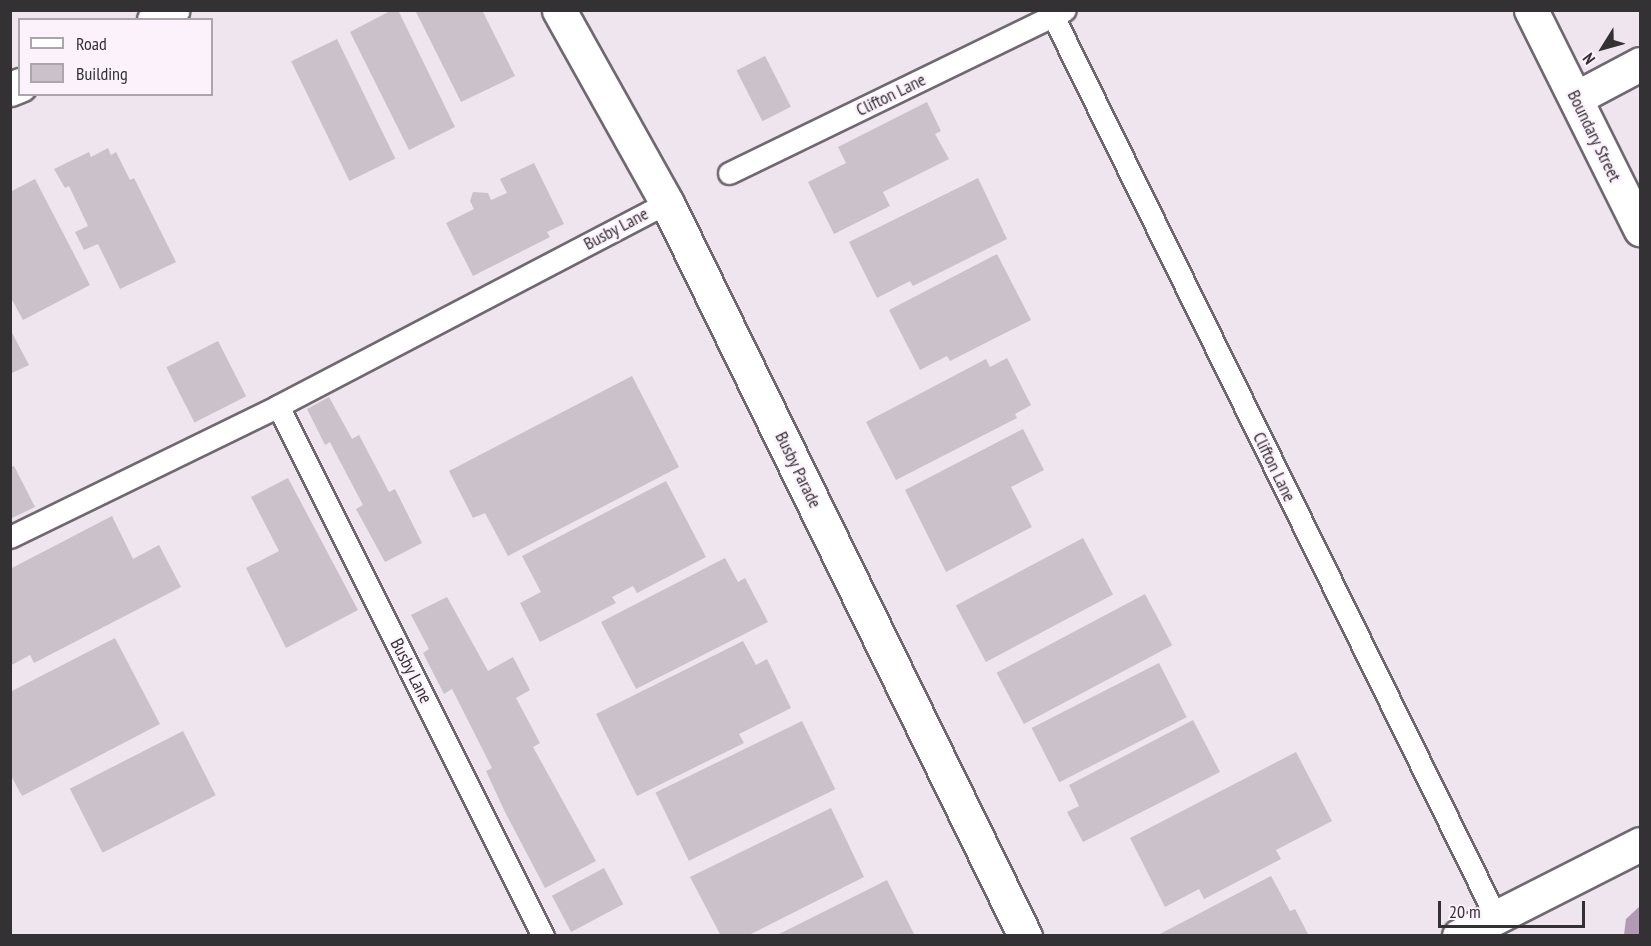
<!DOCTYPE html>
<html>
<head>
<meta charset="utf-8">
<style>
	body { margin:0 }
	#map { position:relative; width:1651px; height:946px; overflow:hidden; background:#eee5ef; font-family:"PT Sans Narrow",sans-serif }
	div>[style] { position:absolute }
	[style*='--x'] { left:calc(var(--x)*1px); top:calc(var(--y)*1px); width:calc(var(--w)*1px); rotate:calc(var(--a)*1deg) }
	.water>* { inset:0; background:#b29ab4 }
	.building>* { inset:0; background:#cac1ca; transform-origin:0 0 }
	.roads { filter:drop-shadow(2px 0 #706871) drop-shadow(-2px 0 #706871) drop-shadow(0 2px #706871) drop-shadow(0 -2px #706871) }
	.lane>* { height:21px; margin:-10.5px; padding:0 10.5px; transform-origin:10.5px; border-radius:10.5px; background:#fff }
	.street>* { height:33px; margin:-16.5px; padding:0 16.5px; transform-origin:16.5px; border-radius:16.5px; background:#fff }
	span { translate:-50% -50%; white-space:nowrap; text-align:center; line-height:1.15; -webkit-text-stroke:4.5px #fcf2fc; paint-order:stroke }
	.street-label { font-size:18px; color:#343134 }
	.frame { position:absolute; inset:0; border:12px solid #343134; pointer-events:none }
	.legend { position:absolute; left:18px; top:18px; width:195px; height:78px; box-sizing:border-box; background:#fcf2fc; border:2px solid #aca5ac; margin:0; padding:8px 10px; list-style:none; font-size:18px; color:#343134 }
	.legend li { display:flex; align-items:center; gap:12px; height:30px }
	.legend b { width:30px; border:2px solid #aca5ac }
	.north { position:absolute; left:1573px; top:18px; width:60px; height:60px; -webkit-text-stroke:4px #fcf2fc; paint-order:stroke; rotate:233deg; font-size:16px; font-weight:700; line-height:24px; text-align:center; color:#343134 }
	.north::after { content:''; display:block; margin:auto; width:21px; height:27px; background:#343134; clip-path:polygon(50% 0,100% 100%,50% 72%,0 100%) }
	.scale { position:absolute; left:1438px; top:901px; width:147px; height:27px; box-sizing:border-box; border:3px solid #343134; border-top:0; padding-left:8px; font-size:18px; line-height:21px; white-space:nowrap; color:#343134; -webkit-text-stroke:4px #fcf2fc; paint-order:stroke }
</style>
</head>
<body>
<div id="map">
	<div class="water">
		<div style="clip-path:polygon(1640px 906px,1640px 935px,1624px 935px,1626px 919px)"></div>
	</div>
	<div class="building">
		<div style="clip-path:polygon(392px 10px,398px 10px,455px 127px,409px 150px,350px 32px)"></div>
		<div style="clip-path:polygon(415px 10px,482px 10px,515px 76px,461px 102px)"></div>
		<div style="left:337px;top:39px;width:133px;height:51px;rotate:64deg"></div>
		<div style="left:765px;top:56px;width:57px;height:32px;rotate:63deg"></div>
		<div style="clip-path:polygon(927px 102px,941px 131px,935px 134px,949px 159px,883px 192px,890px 206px,834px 234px,808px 182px,846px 163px,838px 147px)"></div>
		<div style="clip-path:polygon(108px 148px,111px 155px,116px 152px,130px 180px,134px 178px,176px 262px,120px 289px,98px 244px,84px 250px,75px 232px,88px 226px,69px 186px,65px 188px,54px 169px,89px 152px,91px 157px)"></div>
		<div style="clip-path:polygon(534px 163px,564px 224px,547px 232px,550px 237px,473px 276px,446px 223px,474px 209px,470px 201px,473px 192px,488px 193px,491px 200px,507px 193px,500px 179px)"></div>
		<div style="clip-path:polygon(978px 178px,1007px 239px,913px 286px,910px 281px,877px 298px,849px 242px)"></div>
		<div style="clip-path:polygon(35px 179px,90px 285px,23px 320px,10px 296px,10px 192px)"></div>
		<div style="clip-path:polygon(997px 254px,1031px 320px,950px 361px,947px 356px,920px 370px,889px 310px)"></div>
		<div style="clip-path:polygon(10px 329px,29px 365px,10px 374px)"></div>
		<div style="left:218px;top:341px;width:62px;height:58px;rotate:63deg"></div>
		<div style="clip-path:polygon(1007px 358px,1031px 405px,1015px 414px,1017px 418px,896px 480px,866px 422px,986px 359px,990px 367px)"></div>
		<div style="clip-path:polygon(632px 376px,679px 467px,508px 556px,485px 513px,473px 518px,449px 471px)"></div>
		<div style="clip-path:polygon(329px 397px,352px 439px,359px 435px,389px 492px,395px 489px,422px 543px,385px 562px,356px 509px,363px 505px,333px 448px,330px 442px,325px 445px,307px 409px)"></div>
		<div style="clip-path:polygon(1023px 429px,1044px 470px,1011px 487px,1032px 527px,946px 572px,905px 490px)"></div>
		<div style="clip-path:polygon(14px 466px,35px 507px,10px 519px,10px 468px)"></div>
		<div style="clip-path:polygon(288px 478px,358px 610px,286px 648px,246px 568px,279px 551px,251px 497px)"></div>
		<div style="clip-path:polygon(666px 481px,706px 557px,637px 593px,633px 586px,612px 597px,616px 603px,540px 642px,520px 603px,541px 592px,522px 556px)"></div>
		<div style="clip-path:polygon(112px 516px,133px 559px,159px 545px,181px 587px,34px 663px,30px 655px,10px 666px,10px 569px)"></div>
		<div style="left:1083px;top:538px;width:64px;height:144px;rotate:62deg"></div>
		<div style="clip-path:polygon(725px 558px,738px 582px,745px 578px,768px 622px,636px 689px,601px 622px)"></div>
		<div style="left:1145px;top:594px;width:58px;height:168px;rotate:62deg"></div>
		<div style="clip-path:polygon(447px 597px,488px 671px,513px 657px,530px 690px,516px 698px,540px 743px,533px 747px,596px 861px,545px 888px,505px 812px,486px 771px,492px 768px,452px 689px,444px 694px,423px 653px,429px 649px,411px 615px)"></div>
		<div style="clip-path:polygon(115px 638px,160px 724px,22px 796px,10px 774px,10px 692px)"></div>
		<div style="clip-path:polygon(743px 641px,756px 665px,767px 659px,791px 708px,739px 734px,744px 743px,637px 796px,596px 714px)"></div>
		<div style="left:1159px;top:663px;width:61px;height:143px;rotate:63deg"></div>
		<div style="clip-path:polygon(1193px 720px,1220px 772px,1083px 842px,1067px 812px,1079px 806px,1069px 785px)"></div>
		<div style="left:802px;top:721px;width:76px;height:163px;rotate:64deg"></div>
		<div style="left:183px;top:731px;width:72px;height:127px;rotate:63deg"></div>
		<div style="clip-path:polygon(1296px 752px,1332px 821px,1276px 850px,1281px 859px,1204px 899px,1199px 889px,1165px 907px,1130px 838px)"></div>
		<div style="clip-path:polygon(831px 808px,864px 877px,747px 936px,721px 936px,690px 877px)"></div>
		<div style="left:604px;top:868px;width:41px;height:59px;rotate:62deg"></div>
		<div style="clip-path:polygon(1271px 876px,1290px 911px,1295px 909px,1309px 936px,1156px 936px)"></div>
		<div style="clip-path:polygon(887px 880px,915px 936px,775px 936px)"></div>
	</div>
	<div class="roads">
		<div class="lane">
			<div style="--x:1053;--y:16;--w:1004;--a:63.82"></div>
			<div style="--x:729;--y:173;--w:373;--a:-25.9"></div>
			<div style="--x:278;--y:406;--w:439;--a:-27.6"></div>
			<div style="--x:10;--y:537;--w:298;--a:-26"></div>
			<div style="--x:278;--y:406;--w:593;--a:63.43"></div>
		</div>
		<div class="street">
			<div style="--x:559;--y:10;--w:221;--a:60.8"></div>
			<div style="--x:667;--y:203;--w:816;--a:63.97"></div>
			<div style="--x:1531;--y:10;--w:245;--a:63.5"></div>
			<div style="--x:154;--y:20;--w:21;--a:-29"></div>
			<div style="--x:10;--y:89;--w:11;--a:-22"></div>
			<div style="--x:1576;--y:98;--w:72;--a:-28"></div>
			<div style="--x:1459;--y:936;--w:203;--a:-26.9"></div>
		</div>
	</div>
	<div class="street-label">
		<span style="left:891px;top:95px;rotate:-26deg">Clifton Lane</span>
		<span style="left:1594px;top:136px;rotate:64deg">Boundary Street</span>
		<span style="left:616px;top:229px;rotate:-28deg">Busby Lane</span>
		<span style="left:1274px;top:467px;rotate:64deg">Clifton Lane</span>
		<span style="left:798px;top:470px;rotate:64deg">Busby Parade</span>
		<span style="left:411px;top:671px;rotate:63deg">Busby Lane</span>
	</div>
	<div class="frame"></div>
	<ul class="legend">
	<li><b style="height:8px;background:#fff"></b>Road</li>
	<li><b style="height:16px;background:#cac1ca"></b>Building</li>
	</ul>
	<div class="north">N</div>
	<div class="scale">20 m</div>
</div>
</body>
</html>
